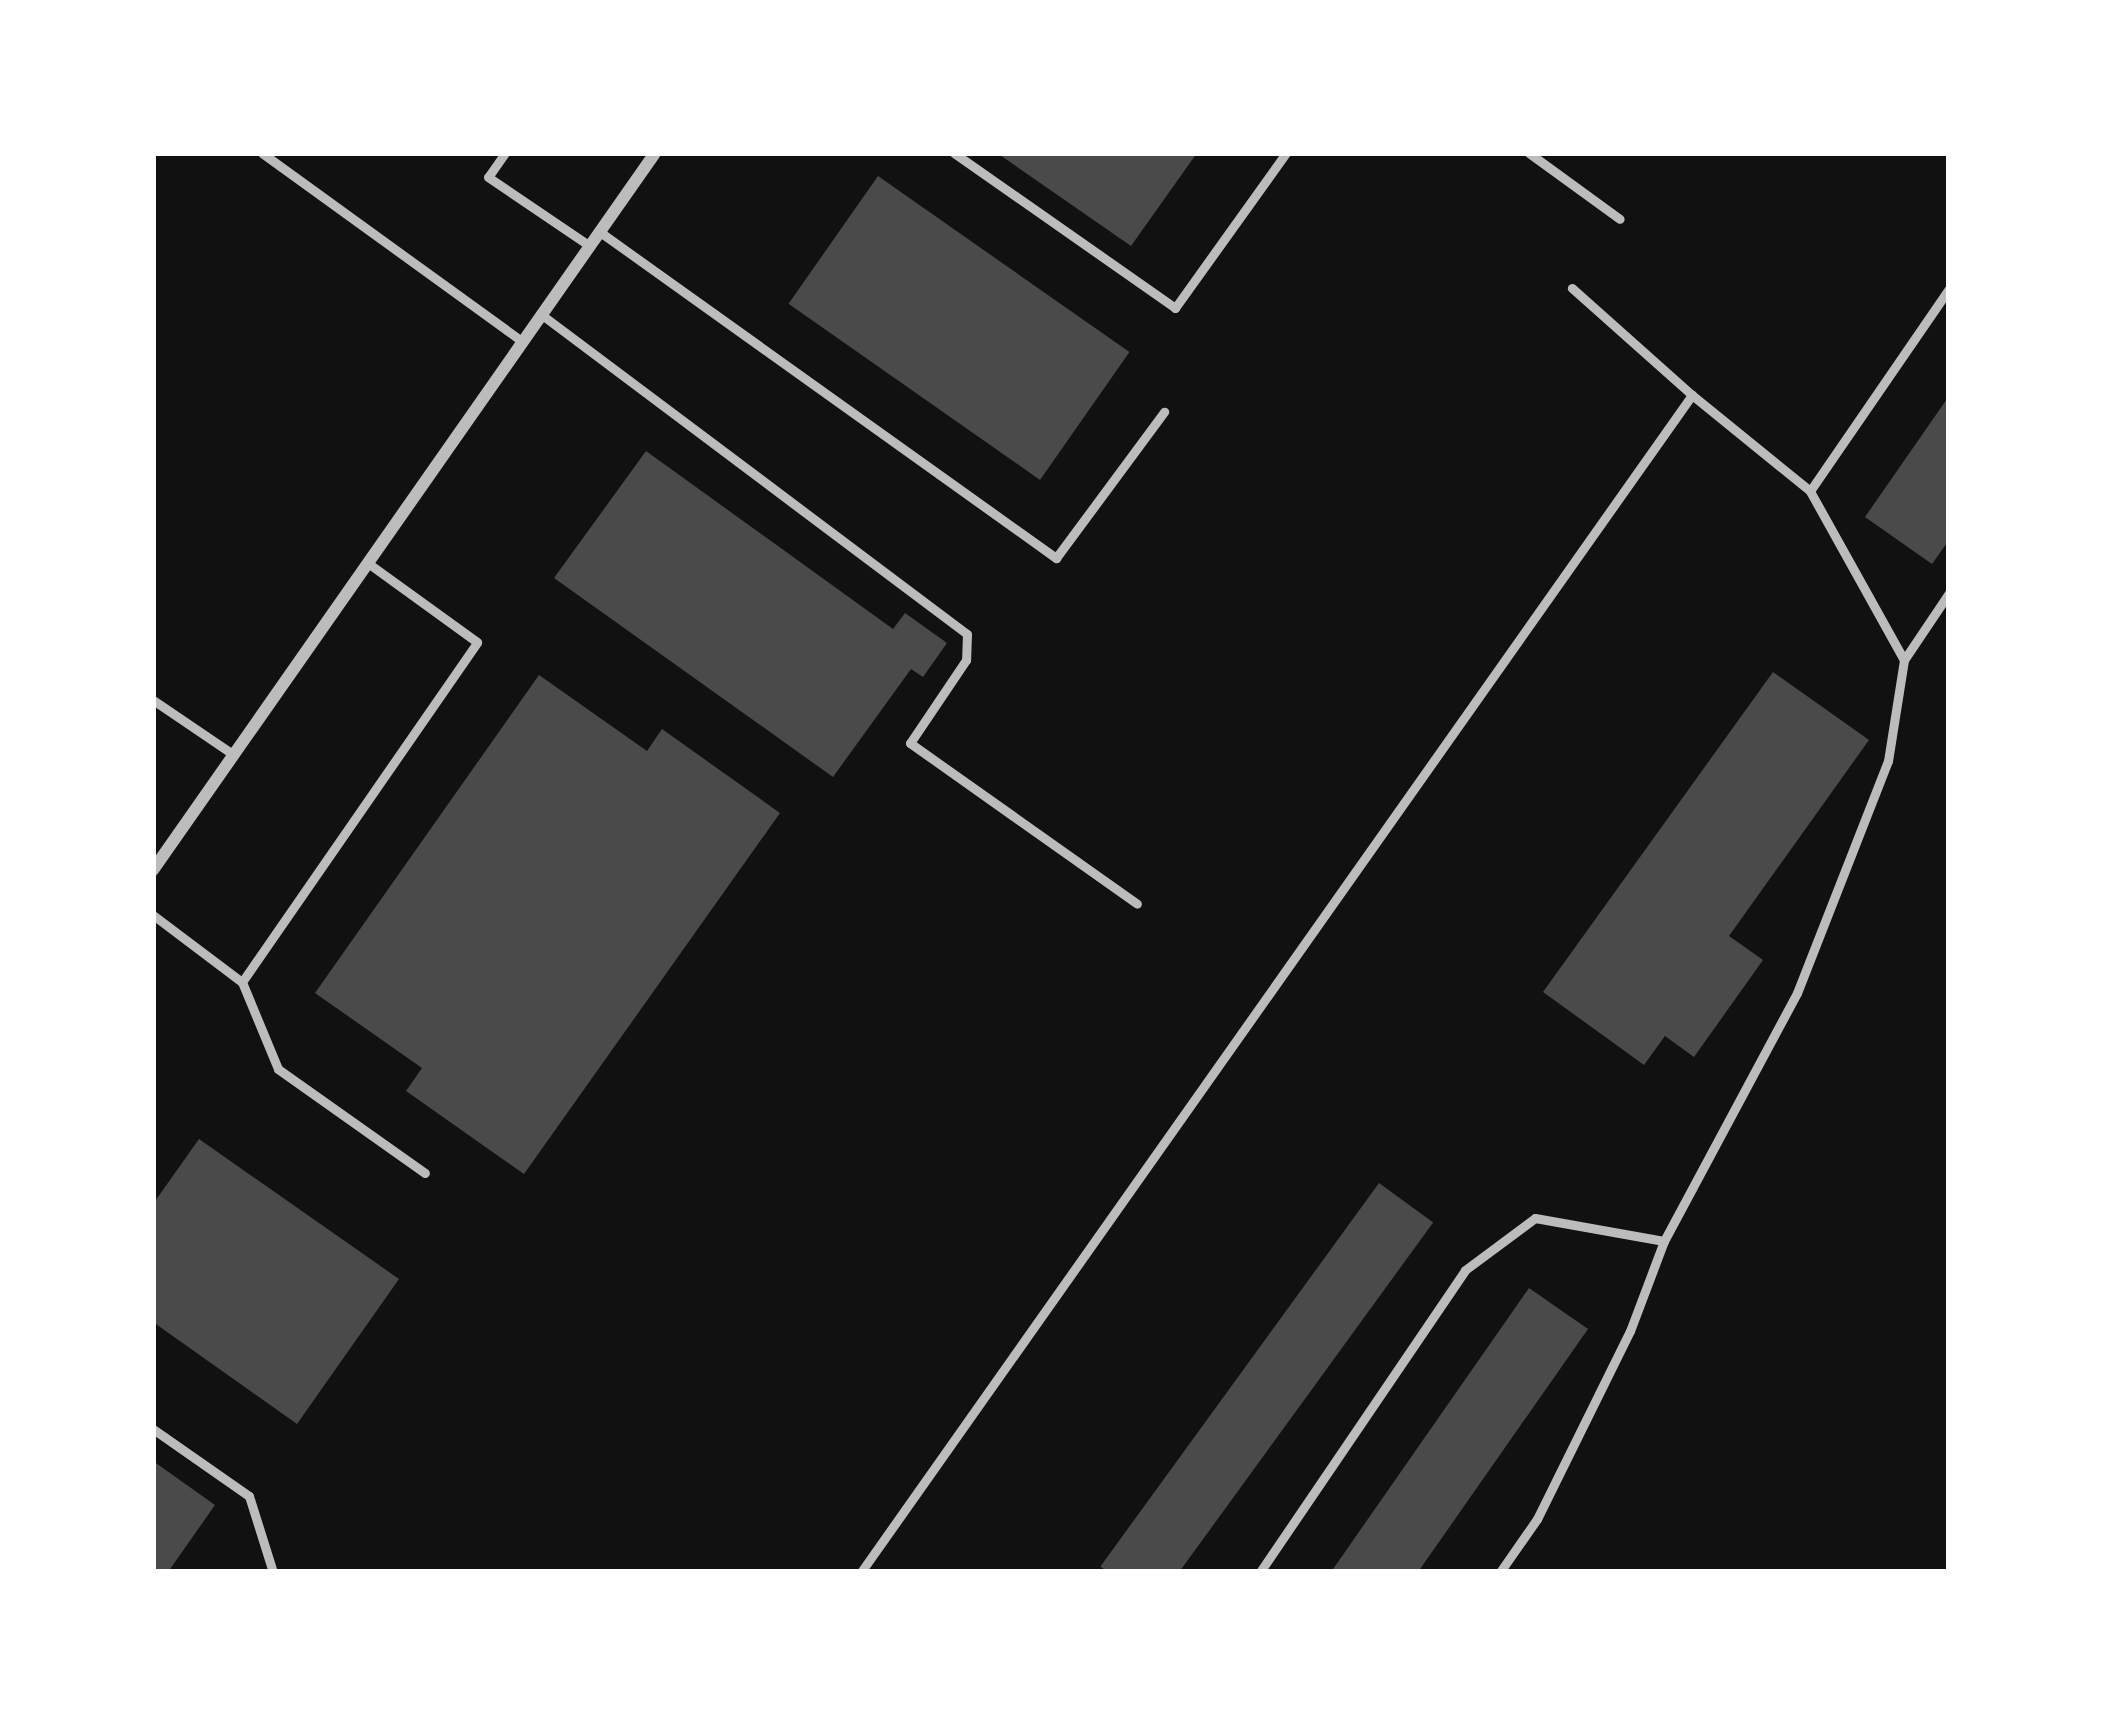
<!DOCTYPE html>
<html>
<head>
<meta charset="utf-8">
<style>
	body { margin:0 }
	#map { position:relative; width:2102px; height:1725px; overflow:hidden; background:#111; font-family:Inter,sans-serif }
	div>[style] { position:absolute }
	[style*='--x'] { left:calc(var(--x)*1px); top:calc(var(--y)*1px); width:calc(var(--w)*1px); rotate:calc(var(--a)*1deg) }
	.building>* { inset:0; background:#4a4a4a; transform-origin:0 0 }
	.service>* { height:9px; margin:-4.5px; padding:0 4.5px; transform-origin:4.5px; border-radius:4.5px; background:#bcbcbc }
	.minor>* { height:12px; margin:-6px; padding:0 6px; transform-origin:6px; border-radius:6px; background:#bcbcbc }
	span { translate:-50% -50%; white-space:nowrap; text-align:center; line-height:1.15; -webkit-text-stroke:12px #fff; paint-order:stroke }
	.frame { position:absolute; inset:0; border:156px solid #fff; pointer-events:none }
</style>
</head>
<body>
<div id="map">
	<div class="building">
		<div style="clip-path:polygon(997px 153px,1197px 153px,1131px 246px)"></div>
		<div style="left:878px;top:176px;width:307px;height:156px;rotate:35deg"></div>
		<div style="clip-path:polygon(1949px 396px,1949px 540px,1932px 564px,1865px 517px)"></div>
		<div style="clip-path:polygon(646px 451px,893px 629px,905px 613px,947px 643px,923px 677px,911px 669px,833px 777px,554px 578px)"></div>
		<div style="clip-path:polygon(1773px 672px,1869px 740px,1729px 936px,1763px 960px,1694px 1057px,1665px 1036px,1644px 1065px,1543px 992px)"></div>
		<div style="clip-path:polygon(539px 675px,647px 751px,662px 729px,780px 813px,524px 1174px,406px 1091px,422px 1068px,315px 993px)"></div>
		<div style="clip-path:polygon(199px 1139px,399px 1279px,297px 1424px,153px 1322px,153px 1204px)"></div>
		<div style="left:1379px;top:1183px;width:67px;height:474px;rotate:36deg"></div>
		<div style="clip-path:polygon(1529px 1288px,1588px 1329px,1418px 1572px,1331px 1572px)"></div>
		<div style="clip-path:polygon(153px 1461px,215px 1505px,168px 1572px,153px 1572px)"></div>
	</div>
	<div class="service">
		<div style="--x:262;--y:153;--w:322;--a:35.9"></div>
		<div style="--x:505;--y:153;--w:29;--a:125"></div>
		<div style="--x:488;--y:177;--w:123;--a:34.1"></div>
		<div style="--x:954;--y:153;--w:270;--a:35"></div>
		<div style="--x:1175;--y:308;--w:191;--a:-54.4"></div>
		<div style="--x:1529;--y:153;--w:112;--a:36"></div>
		<div style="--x:600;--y:232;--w:561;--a:35.56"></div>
		<div style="--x:1056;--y:558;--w:182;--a:-53.5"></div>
		<div style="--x:542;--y:315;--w:531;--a:36.89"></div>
		<div style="--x:967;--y:634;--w:26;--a:92"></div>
		<div style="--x:966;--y:660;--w:100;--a:124"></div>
		<div style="--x:910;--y:743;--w:278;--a:35.3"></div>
		<div style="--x:1692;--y:395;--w:152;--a:39.1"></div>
		<div style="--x:1904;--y:660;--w:193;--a:-119.1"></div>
		<div style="--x:1810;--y:491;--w:245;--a:-55.5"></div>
		<div style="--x:153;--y:700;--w:98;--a:34.2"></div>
		<div style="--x:153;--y:915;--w:111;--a:37"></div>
		<div style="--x:242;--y:982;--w:413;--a:-55.3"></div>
		<div style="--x:477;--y:642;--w:135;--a:-144.1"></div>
		<div style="--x:242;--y:982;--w:94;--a:67.5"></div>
		<div style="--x:278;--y:1069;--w:180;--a:35.3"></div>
		<div style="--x:153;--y:1429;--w:117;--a:34.9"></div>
		<div style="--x:249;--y:1496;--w:80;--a:72.5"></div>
		<div style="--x:861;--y:1572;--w:1441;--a:-54.78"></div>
		<div style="--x:1692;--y:395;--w:161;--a:-138.3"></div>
		<div style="--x:1260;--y:1572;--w:365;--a:-55.8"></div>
		<div style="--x:1465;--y:1270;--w:87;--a:-36.6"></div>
		<div style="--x:1535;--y:1218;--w:131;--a:10.1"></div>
		<div style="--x:1500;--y:1572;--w:65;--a:-55.1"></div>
		<div style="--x:1537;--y:1519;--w:210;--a:-63.7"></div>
		<div style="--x:1630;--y:1331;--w:96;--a:-69.3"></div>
		<div style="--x:1664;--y:1241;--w:281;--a:-61.8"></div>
		<div style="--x:1797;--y:993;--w:249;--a:-68.6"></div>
		<div style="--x:1888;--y:761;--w:102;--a:-81"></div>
		<div style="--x:1904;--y:660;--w:81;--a:-56.1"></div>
	</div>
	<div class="minor">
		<div style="--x:153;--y:870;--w:875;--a:-55"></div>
	</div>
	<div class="frame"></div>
</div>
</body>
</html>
